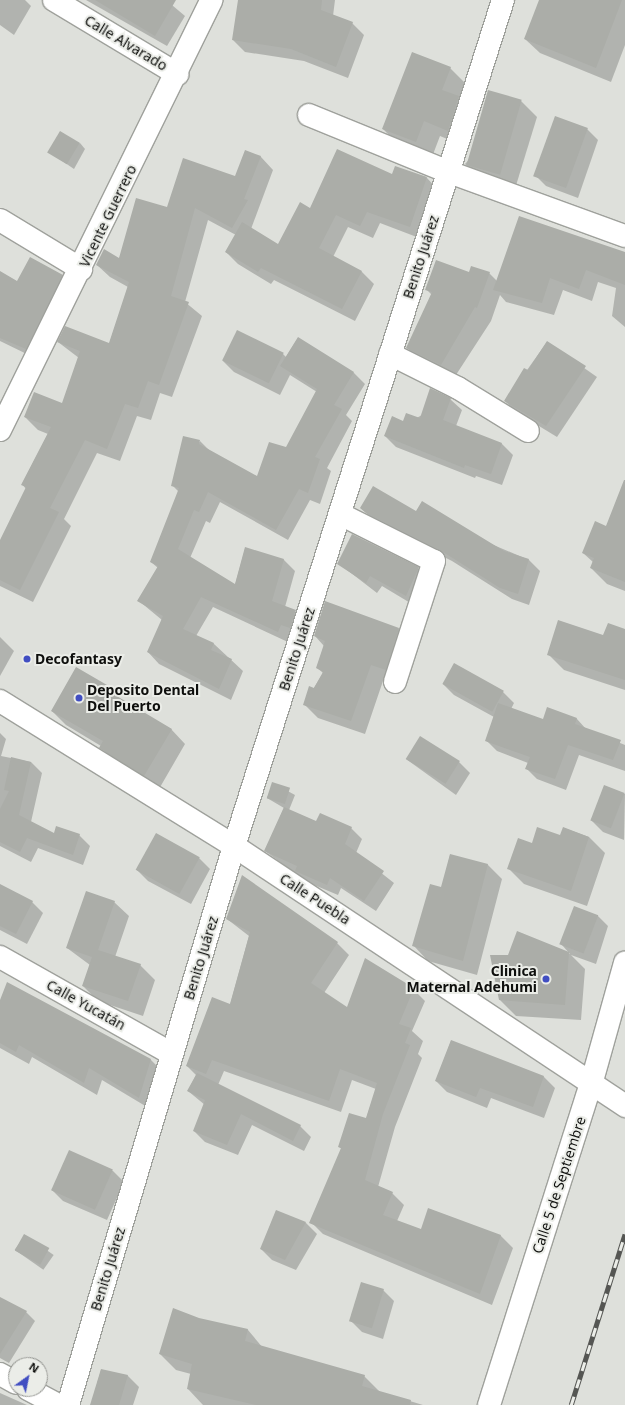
<!DOCTYPE html>
<html>
<head>
<meta charset="utf-8">
<style>
	body { margin:0 }
	#map { position:relative; width:625px; height:1405px; overflow:hidden; background:#dee0db; font-family:"Noto Sans",sans-serif }
	div>[style] { position:absolute }
	[style*='--x'] { left:calc(var(--x)*1px); top:calc(var(--y)*1px); width:calc(var(--w)*1px); rotate:calc(var(--a)*1deg) }
	.shadow>* { inset:0; background:#0003; transform-origin:0 0 }
	.building>* { inset:0; background:#abada8; transform-origin:0 0 }
	.roads { filter:drop-shadow(1px 0 #9fa19c) drop-shadow(-1px 0 #9fa19c) drop-shadow(0 1px #9fa19c) drop-shadow(0 -1px #9fa19c) }
	.minor>* { height:22px; margin:-11px; padding:0 11px; transform-origin:11px; border-radius:11px; background:#fff }
	.rail>* { height:4.5px; margin-top:-2.25px; transform-origin:0; background:repeating-linear-gradient(90deg,#ebede8 0 9px,#555653 0 18px); box-sizing:border-box; border-block:1px solid #555653 }
	.dots>* { width:11px; height:11px; translate:-50% -50%; box-sizing:border-box; border:2px solid #ebede8; border-radius:50% }
	span { translate:-50% -50%; white-space:nowrap; text-align:center; line-height:1.15; -webkit-text-stroke:4px #ebede8; paint-order:stroke }
	.street-label { font-size:14px; color:#0e0f0d }
	.poi-label { font-size:14px; color:#0e0f0d; font-weight:700 }
	.left { translate:0 -50%; text-align:left }
	.right { translate:-100% -50%; text-align:right }
	.north { position:absolute; left:8px; top:1357px; width:40px; height:40px; box-sizing:border-box; background:#ebede8; border:1px solid #939490; border-radius:50%; rotate:33deg; font-size:11px; font-weight:700; line-height:16px; text-align:center; color:#0e0f0d }
	.north::after { content:''; display:block; margin:auto; width:14px; height:18px; background:#414ec2; clip-path:polygon(50% 0,100% 100%,50% 72%,0 100%) }
</style>
</head>
<body>
<div id="map">
	<div class="shadow">
		<div style="clip-path:polygon(0 0,25px 0,31px 6px,14px 35px,0 25px)"></div>
		<div style="clip-path:polygon(86px 0,166px 0,185px 16px,167px 46px)"></div>
		<div style="clip-path:polygon(258px 0,335px 0,333px 16px,352px 23px,364px 35px,348px 78px,304px 61px,245px 52px,233px 40px)"></div>
		<div style="clip-path:polygon(540px 0,625px 0,625px 45px,611px 82px,540px 53px,525px 39px)"></div>
		<div style="clip-path:polygon(450px 68px,466px 84px,464px 146px,440px 136px,432px 157px,399px 145px,383px 129px)"></div>
		<div style="clip-path:polygon(521px 101px,537px 117px,514px 192px,481px 180px,465px 164px)"></div>
		<div style="clip-path:polygon(587px 129px,598px 140px,578px 198px,546px 186px,535px 175px)"></div>
		<div style="clip-path:polygon(80px 143px,85px 149px,74px 169px,49px 152px)"></div>
		<div style="clip-path:polygon(246px 151px,261px 157px,273px 170px,251px 229px,279px 246px,311px 209px,392px 175px,427px 178px,439px 191px,422px 239px,380px 223px,373px 238px,348px 227px,333px 257px,362px 272px,374px 284px,355px 321px,274px 280px,271px 284px,238px 264px,226px 252px,236px 235px,208px 220px,185px 302px,202px 316px,172px 397px,160px 393px,151px 420px,137px 416px,120px 461px,97px 453px,64px 519px,71px 526px,33px 602px,0 586px,0 542px,26px 489px,22px 484px,48px 434px,38px 430px,25px 417px,63px 404px,79px 358px,58px 342px,109px 345px,128px 287px,110px 277px,97px 265px,120px 259px,168px 209px,236px 177px)"></div>
		<div style="clip-path:polygon(625px 254px,625px 327px,612px 316px,616px 288px,598px 282px,592px 301px,563px 290px,554px 315px,506px 302px,500px 295px,491px 321px,454px 378px,420px 361px,407px 348px,432px 295px,427px 290px,470px 273px,489px 273px,497px 281px)"></div>
		<div style="clip-path:polygon(0 272px,18px 282px,62px 275px,73px 287px,37px 359px,0 341px)"></div>
		<div style="clip-path:polygon(298px 338px,354px 373px,365px 384px,346px 415px,352px 421px,327px 468px,331px 471px,320px 504px,310px 500px,288px 540px,220px 502px,210px 523px,206px 521px,190px 558px,235px 585px,245px 549px,284px 560px,295px 571px,285px 607px,307px 623px,290px 643px,213px 607px,196px 636px,214px 644px,243px 671px,231px 700px,159px 664px,148px 652px,162px 620px,139px 601px,158px 568px,151px 562px,179px 492px,173px 486px,200px 441px,210px 451px,257px 478px,286px 449px,317px 392px,290px 375px,280px 395px,234px 372px,223px 361px,283px 354px,286px 357px)"></div>
		<div style="clip-path:polygon(547px 342px,597px 377px,557px 437px,516px 412px,505px 401px)"></div>
		<div style="clip-path:polygon(450px 399px,462px 410px,456px 426px,502px 444px,513px 455px,502px 485px,476px 476px,475px 478px,396px 447px,385px 436px)"></div>
		<div style="clip-path:polygon(625px 488px,625px 591px,607px 584px,591px 568px,593px 562px,583px 553px,606px 527px)"></div>
		<div style="clip-path:polygon(361px 508px,416px 512px,529px 560px,540px 571px,529px 605px,512px 599px,452px 561px,378px 524px)"></div>
		<div style="clip-path:polygon(338px 563px,418px 568px,429px 579px,417px 607px,382px 586px,377px 593px)"></div>
		<div style="clip-path:polygon(399px 629px,412px 642px,399px 683px,384px 678px,365px 734px,318px 718px,304px 704px,323px 673px,317px 667px,324px 646px,315px 636px)"></div>
		<div style="clip-path:polygon(625px 630px,625px 690px,564px 670px,548px 654px)"></div>
		<div style="clip-path:polygon(0 637px,14px 651px,0 676px)"></div>
		<div style="clip-path:polygon(443px 684px,503px 692px,514px 703px,511px 709px,544px 721px,548px 709px,577px 719px,586px 729px,625px 745px,625px 771px,579px 755px,566px 790px,537px 779px,526px 768px,528px 763px,497px 751px,486px 740px,494px 717px,454px 695px)"></div>
		<div style="clip-path:polygon(106px 686px,120px 700px,171px 729px,185px 744px,159px 789px,114px 762px,101px 746px,66px 725px,52px 711px)"></div>
		<div style="clip-path:polygon(0 733px,6px 739px,1px 756px,31px 762px,42px 773px,31px 822px,54px 834px,79px 835px,90px 846px,83px 865px,38px 848px,31px 862px,0 846px)"></div>
		<div style="clip-path:polygon(406px 759px,459px 762px,470px 773px,456px 795px)"></div>
		<div style="clip-path:polygon(273px 783px,295px 795px,289px 810px,317px 822px,351px 828px,362px 839px,356px 853px,394px 883px,376px 911px,341px 888px,338px 895px,307px 882px,265px 851px,284px 808px,267px 798px)"></div>
		<div style="clip-path:polygon(605px 786px,625px 794px,624px 840px,603px 832px,592px 821px)"></div>
		<div style="clip-path:polygon(564px 828px,589px 837px,605px 853px,587px 906px,524px 884px,508px 868px,532px 844px,561px 836px)"></div>
		<div style="clip-path:polygon(450px 855px,488px 865px,502px 879px,477px 975px,428px 961px,414px 946px,442px 889px)"></div>
		<div style="clip-path:polygon(199px 858px,210px 869px,191px 904px,148px 881px,137px 870px)"></div>
		<div style="clip-path:polygon(0 885px,32px 902px,43px 913px,27px 944px,0 930px)"></div>
		<div style="clip-path:polygon(114px 902px,129px 916px,115px 957px,140px 965px,155px 980px,143px 1016px,98px 1001px,83px 986px,90px 965px,67px 948px)"></div>
		<div style="clip-path:polygon(597px 915px,608px 926px,596px 964px,571px 955px,585px 969px,581px 1020px,516px 1016px,500px 1000px,518px 932px,570px 954px,562px 945px)"></div>
		<div style="clip-path:polygon(227px 919px,337px 943px,349px 955px,324px 993px,347px 1008px,413px 989px,425px 1001px,412px 1031px,423px 1041px,418px 1054px,422px 1058px,395px 1127px,378px 1187px,392px 1193px,404px 1205px,397px 1221px,421px 1231px,429px 1209px,501px 1236px,513px 1248px,492px 1305px,323px 1234px,311px 1222px,342px 1149px,339px 1147px,366px 1119px,376px 1089px,352px 1080px,341px 1112px,224px 1071px,218px 1085px,300px 1126px,311px 1137px,304px 1151px,252px 1125px,238px 1155px,205px 1142px,194px 1131px,205px 1105px,188px 1091px,196px 1075px,187px 1066px,230px 1005px,249px 936px)"></div>
		<div style="clip-path:polygon(0 1003px,151px 1060px,164px 1073px,152px 1110px,102px 1080px,97px 1095px,32px 1057px,29px 1064px,0 1048px)"></div>
		<div style="clip-path:polygon(451px 1041px,544px 1077px,555px 1088px,544px 1118px,491px 1098px,487px 1108px,447px 1092px,436px 1081px)"></div>
		<div style="clip-path:polygon(69px 1152px,113px 1171px,124px 1182px,107px 1220px,63px 1201px,52px 1190px)"></div>
		<div style="clip-path:polygon(276px 1211px,306px 1223px,317px 1234px,296px 1270px,272px 1260px,261px 1249px)"></div>
		<div style="left:25px;top:1235px;width:35px;height:18px;rotate:35deg"></div>
		<div style="clip-path:polygon(383px 1290px,394px 1301px,383px 1339px,362px 1332px,351px 1321px)"></div>
		<div style="clip-path:polygon(0 1301px,26px 1312px,35px 1321px,9px 1363px,0 1358px)"></div>
		<div style="clip-path:polygon(199px 1319px,248px 1330px,263px 1348px,364px 1376px,380px 1392px,423px 1405px,203px 1405px,188px 1389px,191px 1374px,176px 1370px,160px 1354px)"></div>
		<div style="clip-path:polygon(101px 1370px,128px 1376px,139px 1387px,133px 1405px,91px 1405px)"></div>
		<div style="clip-path:polygon(0 1393px,27px 1405px,0 1405px)"></div>
	</div>
	<div class="building">
		<div style="clip-path:polygon(95px 0,176px 0,155px 36px)"></div>
		<div style="clip-path:polygon(238px 0,322px 0,321px 10px,353px 22px,336px 67px,291px 49px,232px 40px)"></div>
		<div style="clip-path:polygon(539px 0,622px 0,596px 68px,524px 39px)"></div>
		<div style="clip-path:polygon(412px 52px,451px 67px,442px 90px,459px 96px,448px 131px,424px 121px,416px 142px,382px 129px)"></div>
		<div style="left:488px;top:90px;width:35px;height:78px;rotate:16deg"></div>
		<div style="left:555px;top:116px;width:35px;height:64px;rotate:20deg"></div>
		<div style="left:60px;top:131px;width:23px;height:25px;rotate:31deg"></div>
		<div style="clip-path:polygon(337px 149px,392px 174px,395px 166px,427px 177px,410px 227px,367px 212px,360px 226px,336px 215px,319px 248px,362px 271px,342px 309px,261px 268px,258px 272px,225px 252px,242px 222px,278px 244px,300px 202px,310px 208px)"></div>
		<div style="clip-path:polygon(245px 150px,261px 156px,244px 199px,248px 200px,232px 228px,195px 208px,171px 296px,189px 302px,159px 385px,148px 381px,138px 408px,125px 404px,107px 449px,85px 440px,50px 508px,59px 512px,20px 590px,0 580px,0 540px,26px 487px,21px 485px,51px 427px,24px 417px,34px 392px,62px 403px,80px 351px,57px 342px,65px 326px,109px 343px,129px 282px,96px 265px,104px 249px,119px 258px,136px 198px,167px 207px,183px 158px,235px 176px)"></div>
		<div style="clip-path:polygon(519px 216px,625px 252px,625px 285px,586px 270px,579px 289px,550px 278px,542px 303px,493px 290px)"></div>
		<div style="clip-path:polygon(30px 257px,63px 275px,26px 349px,0 338px,0 271px,17px 281px)"></div>
		<div style="clip-path:polygon(436px 260px,469px 272px,471px 266px,490px 272px,477px 308px,475px 307px,441px 365px,406px 348px,432px 292px,425px 290px)"></div>
		<div style="left:237px;top:330px;width:52px;height:34px;rotate:26deg"></div>
		<div style="clip-path:polygon(298px 337px,354px 372px,334px 405px,342px 409px,315px 457px,320px 459px,308px 493px,299px 489px,276px 530px,208px 492px,199px 512px,194px 510px,178px 549px,235px 584px,245px 547px,284px 559px,272px 601px,296px 610px,290px 628px,281px 625px,278px 632px,201px 597px,183px 629px,214px 643px,211px 650px,232px 659px,219px 689px,147px 652px,163px 616px,137px 601px,158px 566px,150px 562px,179px 488px,171px 486px,183px 436px,200px 440px,199px 444px,257px 476px,269px 442px,286px 447px,317px 389px,280px 366px)"></div>
		<div style="clip-path:polygon(547px 341px,586px 366px,546px 426px,504px 401px,524px 368px,528px 370px)"></div>
		<div style="clip-path:polygon(430px 388px,451px 398px,443px 420px,502px 443px,491px 474px,465px 465px,464px 468px,384px 436px,392px 416px,403px 421px,406px 413px,420px 418px)"></div>
		<div style="clip-path:polygon(624px 480px,625px 480px,625px 582px,590px 568px,594px 558px,582px 553px,595px 521px,606px 526px)"></div>
		<div style="clip-path:polygon(373px 486px,416px 511px,422px 501px,504px 551px,529px 559px,518px 594px,500px 588px,440px 550px,366px 513px,360px 508px)"></div>
		<div style="clip-path:polygon(352px 534px,419px 567px,406px 596px,370px 576px,366px 583px,337px 564px)"></div>
		<div style="clip-path:polygon(325px 601px,399px 628px,386px 670px,371px 665px,351px 721px,303px 705px,309px 686px,314px 688px,323px 672px,316px 668px,325px 641px,314px 636px)"></div>
		<div style="clip-path:polygon(558px 620px,603px 635px,608px 623px,625px 629px,625px 680px,547px 655px)"></div>
		<div style="left:454px;top:663px;width:57px;height:24px;rotate:29deg"></div>
		<div style="clip-path:polygon(76px 667px,107px 685px,105px 689px,172px 729px,144px 776px,99px 748px,103px 741px,51px 711px)"></div>
		<div style="clip-path:polygon(498px 703px,543px 719px,547px 707px,577px 718px,575px 724px,621px 740px,613px 760px,568px 745px,555px 779px,525px 769px,530px 757px,485px 741px)"></div>
		<div style="left:420px;top:736px;width:47px;height:27px;rotate:32deg"></div>
		<div style="clip-path:polygon(11px 757px,31px 762px,19px 815px,54px 833px,56px 826px,80px 834px,73px 855px,27px 838px,20px 852px,0 842px,0 809px,9px 791px,4px 790px)"></div>
		<div style="left:272px;top:782px;width:19px;height:17px;rotate:18deg"></div>
		<div style="left:604px;top:785px;width:22px;height:38px;rotate:21deg"></div>
		<div style="clip-path:polygon(284px 807px,316px 821px,320px 813px,352px 827px,345px 844px,384px 871px,364px 901px,330px 878px,327px 885px,295px 871px,297px 866px,264px 851px)"></div>
		<div style="clip-path:polygon(537px 827px,560px 835px,563px 827px,589px 837px,571px 891px,507px 869px,518px 838px,532px 843px)"></div>
		<div style="left:156px;top:833px;width:50px;height:42px;rotate:29deg"></div>
		<div style="clip-path:polygon(450px 854px,488px 864px,463px 961px,412px 946px,430px 884px,441px 887px)"></div>
		<div style="clip-path:polygon(242px 875px,338px 942px,311px 983px,347px 1007px,365px 958px,414px 988px,399px 1024px,411px 1028px,405px 1043px,410px 1045px,383px 1114px,365px 1180px,393px 1192px,383px 1215px,421px 1229px,428px 1208px,501px 1235px,480px 1294px,309px 1223px,341px 1148px,338px 1147px,349px 1113px,366px 1118px,377px 1083px,340px 1069px,329px 1101px,212px 1060px,206px 1074px,186px 1066px,212px 997px,230px 1004px,250px 932px,226px 919px)"></div>
		<div style="clip-path:polygon(0 884px,33px 901px,16px 934px,0 926px)"></div>
		<div style="clip-path:polygon(86px 891px,115px 901px,98px 950px,141px 964px,128px 1001px,82px 986px,92px 957px,66px 948px)"></div>
		<div style="left:574px;top:906px;width:26px;height:41px;rotate:21deg"></div>
		<div style="clip-path:polygon(517px 931px,569px 952px,565px 1005px,499px 1000px,490px 955px,508px 955px)"></div>
		<div style="clip-path:polygon(7px 982px,151px 1059px,139px 1098px,89px 1068px,84px 1083px,19px 1045px,16px 1052px,0 1043px,0 1000px)"></div>
		<div style="clip-path:polygon(451px 1040px,544px 1076px,533px 1107px,480px 1088px,476px 1097px,435px 1081px)"></div>
		<div style="clip-path:polygon(197px 1073px,301px 1125px,293px 1141px,241px 1114px,227px 1145px,193px 1131px,205px 1100px,187px 1091px)"></div>
		<div style="left:69px;top:1150px;width:48px;height:44px;rotate:24deg"></div>
		<div style="clip-path:polygon(276px 1210px,306px 1222px,285px 1260px,260px 1249px)"></div>
		<div style="left:24px;top:1234px;width:29px;height:19px;rotate:29deg"></div>
		<div style="left:361px;top:1282px;width:24px;height:41px;rotate:17deg"></div>
		<div style="clip-path:polygon(0 1297px,27px 1311px,0 1354px)"></div>
		<div style="clip-path:polygon(173px 1308px,199px 1318px,248px 1329px,245px 1341px,365px 1375px,362px 1386px,411px 1400px,410px 1405px,256px 1405px,187px 1389px,192px 1364px,159px 1354px)"></div>
		<div style="clip-path:polygon(101px 1369px,128px 1375px,119px 1405px,90px 1405px)"></div>
	</div>
	<div class="roads">
		<div class="minor">
			<div style="--x:54;--y:0;--w:144;--a:31"></div>
			<div style="--x:309;--y:115;--w:151;--a:22.2"></div>
			<div style="--x:449;--y:172;--w:187;--a:20"></div>
			<div style="--x:0;--y:220;--w:95;--a:31.2"></div>
			<div style="--x:390;--y:354;--w:76;--a:26.6"></div>
			<div style="--x:458;--y:388;--w:82;--a:31.6"></div>
			<div style="--x:0;--y:430;--w:479;--a:-63.8"></div>
			<div style="--x:340;--y:514;--w:105;--a:26.6"></div>
			<div style="--x:434;--y:561;--w:127;--a:107.9"></div>
			<div style="--x:0;--y:701;--w:275;--a:31.8"></div>
			<div style="--x:234;--y:846;--w:470;--a:33.6"></div>
			<div style="--x:0;--y:957;--w:197;--a:29.4"></div>
			<div style="--x:0;--y:1374;--w:18;--a:29"></div>
			<div style="--x:28;--y:1389;--w:34;--a:28"></div>
			<div style="--x:68;--y:1405;--w:583;--a:-73.46"></div>
			<div style="--x:234;--y:846;--w:888;--a:-72.36"></div>
			<div style="--x:489;--y:1405;--w:340;--a:-72.4"></div>
			<div style="--x:592;--y:1081;--w:123;--a:-74.4"></div>
		</div>
	</div>
	<div class="rail">
		<div style="--x:571;--y:1405;--w:179;--a:-72.5"></div>
	</div>
	<div class="dots">
		<div style="left:27px;top:659px;background:#414ec2"></div>
		<div style="left:79px;top:698px;background:#414ec2"></div>
		<div style="left:546px;top:979px;background:#414ec2"></div>
	</div>
	<div class="street-label">
		<span style="left:126px;top:43px;rotate:31deg">Calle Alvarado</span>
		<span style="left:108px;top:216px;rotate:-64deg">Vicente Guerrero</span>
		<span style="left:421px;top:257px;rotate:-72deg">Benito Juárez</span>
		<span style="left:297px;top:649px;rotate:-72deg">Benito Juárez</span>
		<span style="left:315px;top:899px;rotate:33deg">Calle Puebla</span>
		<span style="left:201px;top:958px;rotate:-73deg">Benito Juárez</span>
		<span style="left:86px;top:1005px;rotate:29deg">Calle Yucatán</span>
		<span style="left:559px;top:1185px;rotate:-72deg">Calle 5 de Septiembre</span>
		<span style="left:108px;top:1269px;rotate:-73deg">Benito Juárez</span>
	</div>
	<div class="poi-label">
		<span class="left" style="left:35px;top:659px">Decofantasy</span>
		<span class="left" style="left:87px;top:698px">Deposito Dental<br>Del Puerto</span>
		<span class="right" style="left:537px;top:979px">Clinica<br>Maternal Adehumi</span>
	</div>
	<div class="north">N</div>
</div>
</body>
</html>
